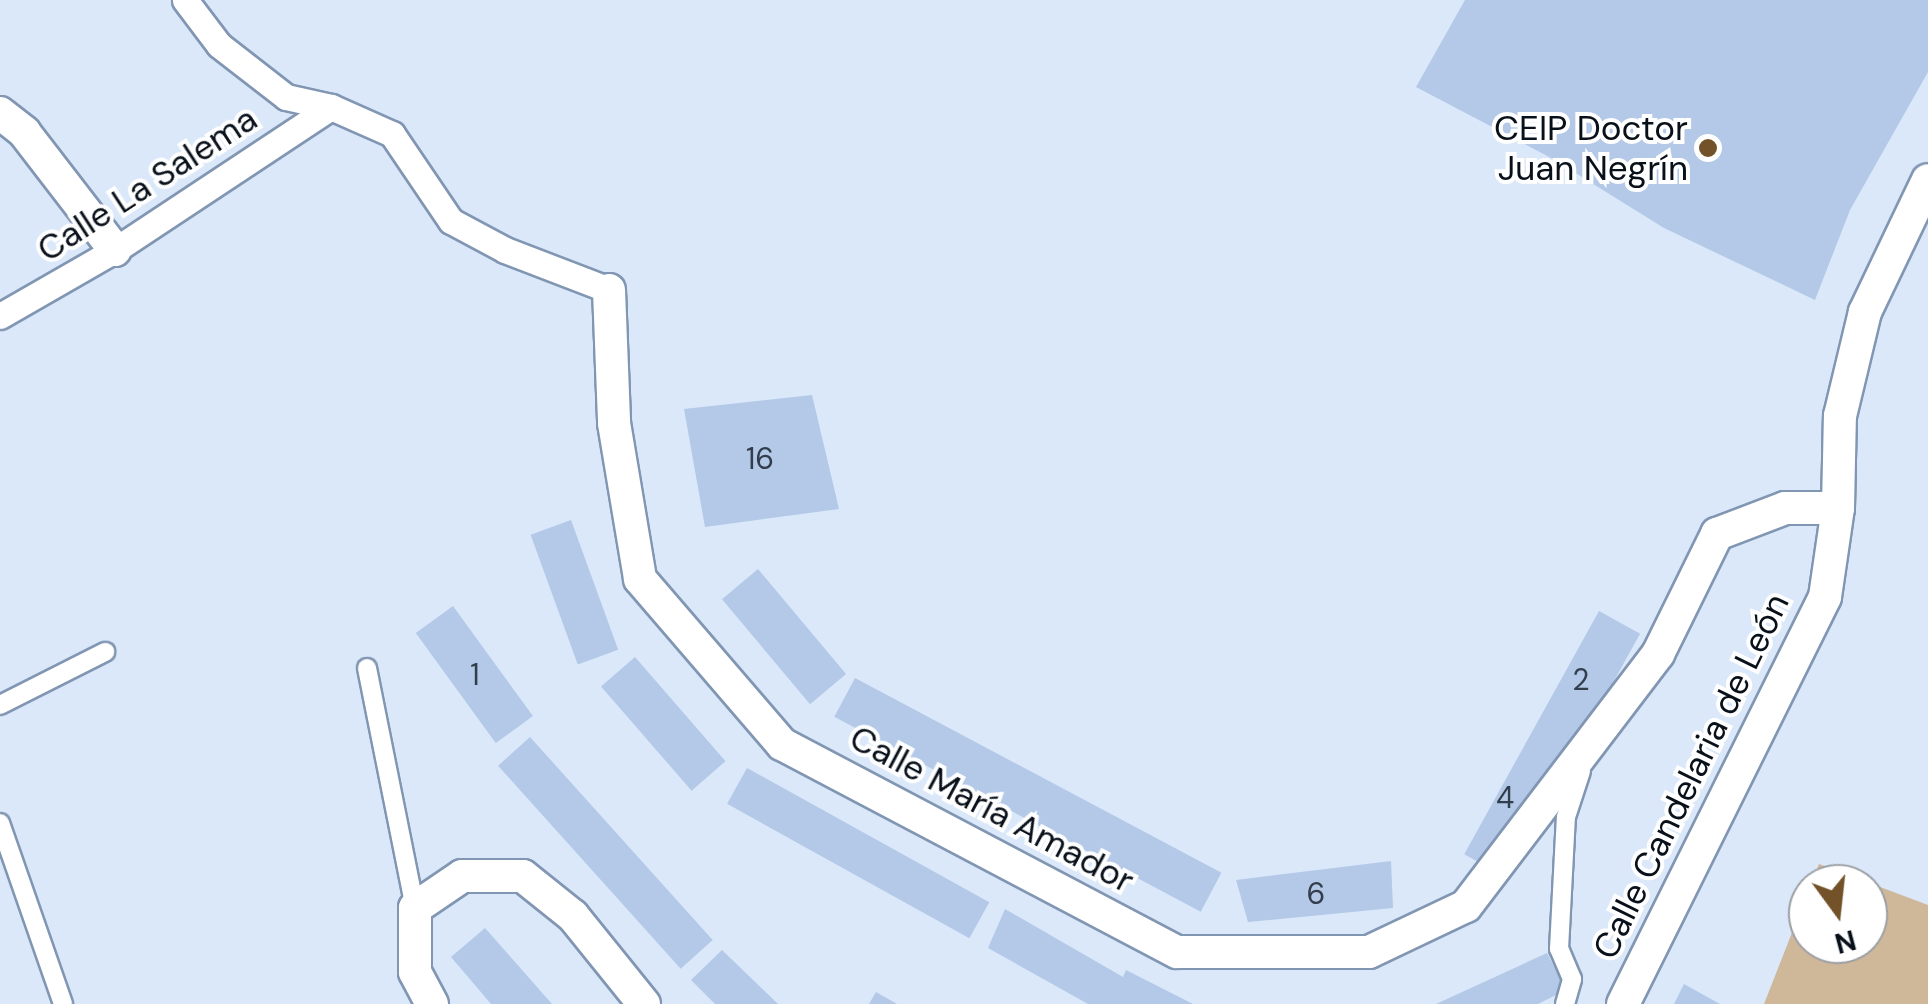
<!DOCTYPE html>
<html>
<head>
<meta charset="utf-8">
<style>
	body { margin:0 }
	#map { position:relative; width:1928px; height:1004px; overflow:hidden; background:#dae8fa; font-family:"DM Sans",sans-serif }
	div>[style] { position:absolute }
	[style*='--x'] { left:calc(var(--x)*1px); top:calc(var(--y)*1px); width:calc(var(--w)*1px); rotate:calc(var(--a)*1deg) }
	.green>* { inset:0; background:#cfb79a }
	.building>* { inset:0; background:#b3c9e7; transform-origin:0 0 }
	.roads { filter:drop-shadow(2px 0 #8196b2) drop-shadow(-2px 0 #8196b2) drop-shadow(0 2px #8196b2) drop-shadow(0 -2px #8196b2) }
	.service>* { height:18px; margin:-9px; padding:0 9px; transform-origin:9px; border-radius:9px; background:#fff }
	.pedestrian>* { height:25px; margin:-12.5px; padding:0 12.5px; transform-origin:12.5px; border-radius:12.5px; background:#fff }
	.minor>* { height:32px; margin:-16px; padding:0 16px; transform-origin:16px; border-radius:16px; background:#fff }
	.dots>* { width:28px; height:28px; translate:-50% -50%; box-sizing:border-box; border:5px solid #fff; border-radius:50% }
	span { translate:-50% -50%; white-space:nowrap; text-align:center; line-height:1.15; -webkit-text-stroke:8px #fff; paint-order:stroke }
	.number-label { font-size:30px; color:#333e4d }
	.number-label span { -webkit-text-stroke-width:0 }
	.poi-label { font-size:35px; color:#08101a }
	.right { translate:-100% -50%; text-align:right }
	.street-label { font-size:35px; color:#08101a }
	.north { position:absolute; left:1788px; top:864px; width:100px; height:100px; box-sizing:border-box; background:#fff; border:2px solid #9c9fa3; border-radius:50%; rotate:165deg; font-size:28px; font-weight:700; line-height:40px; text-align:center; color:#08101a }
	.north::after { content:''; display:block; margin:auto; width:35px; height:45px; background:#735229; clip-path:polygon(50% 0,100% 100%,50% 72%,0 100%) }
</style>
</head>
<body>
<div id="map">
	<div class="green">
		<div style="clip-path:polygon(1819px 864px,1928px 905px,1928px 1004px,1764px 1004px,1808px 892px,1808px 944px,1868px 944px,1868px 884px,1811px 884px)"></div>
	</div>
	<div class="building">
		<div style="clip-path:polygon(1465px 0,1928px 0,1928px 72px,1850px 210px,1815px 300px,1664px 228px,1553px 159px,1416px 87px)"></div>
		<div style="clip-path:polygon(812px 395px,839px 509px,705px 527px,684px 409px)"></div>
		<div style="left:571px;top:520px;width:138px;height:43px;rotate:70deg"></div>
		<div style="left:758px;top:569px;width:137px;height:47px;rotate:50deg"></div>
		<div style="left:453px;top:606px;width:136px;height:46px;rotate:54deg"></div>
		<div style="left:1599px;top:611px;width:47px;height:278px;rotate:29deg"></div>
		<div style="left:635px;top:657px;width:138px;height:45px;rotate:49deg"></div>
		<div style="left:855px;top:678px;width:415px;height:44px;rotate:28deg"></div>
		<div style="left:530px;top:737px;width:273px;height:43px;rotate:48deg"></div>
		<div style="left:747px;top:768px;width:277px;height:41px;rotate:29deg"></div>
		<div style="clip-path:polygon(1391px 861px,1393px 908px,1248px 922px,1236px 880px)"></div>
		<div style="clip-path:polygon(1005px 909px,1123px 977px,1126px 970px,1193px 1004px,1088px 1004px,988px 948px)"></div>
		<div style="clip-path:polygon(485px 928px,552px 1004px,491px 1004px,451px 957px)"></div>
		<div style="clip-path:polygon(722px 950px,778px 1004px,715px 1004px,691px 980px)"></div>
		<div style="clip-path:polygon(1547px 953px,1566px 990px,1538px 1004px,1436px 1004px)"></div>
		<div style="clip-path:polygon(1684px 984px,1720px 1004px,1674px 1004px)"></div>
		<div style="clip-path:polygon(876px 992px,897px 1004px,869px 1004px)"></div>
	</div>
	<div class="roads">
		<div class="service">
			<div style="--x:367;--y:668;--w:245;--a:78.7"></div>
			<div style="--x:0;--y:705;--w:118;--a:-26.8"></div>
			<div style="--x:0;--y:823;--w:192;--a:70.8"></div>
			<div style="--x:1565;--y:1004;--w:26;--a:-74"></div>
			<div style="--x:1572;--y:979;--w:33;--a:-113"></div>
			<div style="--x:1559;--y:949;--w:132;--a:-87"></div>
			<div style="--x:1566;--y:817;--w:48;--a:-71.9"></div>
		</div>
		<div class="pedestrian">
			<div style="--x:185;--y:0;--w:56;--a:52.9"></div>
			<div style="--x:219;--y:45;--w:85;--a:37.8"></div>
			<div style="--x:286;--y:97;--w:46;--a:12.5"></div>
			<div style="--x:331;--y:107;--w:67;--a:23.9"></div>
			<div style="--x:392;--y:134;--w:105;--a:55.9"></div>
			<div style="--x:451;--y:221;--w:61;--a:28.2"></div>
			<div style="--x:505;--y:250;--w:111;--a:21"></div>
			<div style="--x:0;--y:316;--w:133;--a:-29.9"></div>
			<div style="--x:115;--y:250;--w:259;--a:-33.5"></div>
		</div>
		<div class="minor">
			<div style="--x:0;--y:113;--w:31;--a:38"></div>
			<div style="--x:24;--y:132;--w:149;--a:52.4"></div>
			<div style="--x:609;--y:290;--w:133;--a:87.8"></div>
			<div style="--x:614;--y:423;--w:158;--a:80.5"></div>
			<div style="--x:640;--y:579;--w:218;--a:49.3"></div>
			<div style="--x:782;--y:744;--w:446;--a:27.8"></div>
			<div style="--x:1177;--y:952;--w:192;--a:0"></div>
			<div style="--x:1369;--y:952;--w:107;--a:-25.4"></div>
			<div style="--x:1466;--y:906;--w:317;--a:-52.7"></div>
			<div style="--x:1658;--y:654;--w:134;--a:-63.8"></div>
			<div style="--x:1717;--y:534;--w:73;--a:-20.9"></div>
			<div style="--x:1785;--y:508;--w:53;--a:0"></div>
			<div style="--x:432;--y:1004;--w:36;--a:-118"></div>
			<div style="--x:415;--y:972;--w:64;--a:-90"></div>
			<div style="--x:415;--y:908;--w:57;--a:-34.2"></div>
			<div style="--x:462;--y:876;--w:61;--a:0"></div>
			<div style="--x:523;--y:876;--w:64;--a:38.7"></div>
			<div style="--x:573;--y:916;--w:113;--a:51.1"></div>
			<div style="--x:1623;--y:1004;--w:454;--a:-63.6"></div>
			<div style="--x:1825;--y:597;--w:90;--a:-81.7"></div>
			<div style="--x:1838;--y:508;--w:92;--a:-88.8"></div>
			<div style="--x:1840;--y:416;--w:107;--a:-76.5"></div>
			<div style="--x:1865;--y:312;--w:146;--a:-64.5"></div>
		</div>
	</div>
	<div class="dots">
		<div style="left:1708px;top:148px;background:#735229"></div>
	</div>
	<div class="number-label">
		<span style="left:760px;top:459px">16</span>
		<span style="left:475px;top:675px">1</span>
		<span style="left:1581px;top:680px">2</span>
		<span style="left:1505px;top:798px">4</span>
		<span style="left:1316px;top:894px">6</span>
	</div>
	<div class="poi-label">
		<span class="right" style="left:1688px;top:148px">CEIP Doctor<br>Juan Negrín</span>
	</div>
	<div class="street-label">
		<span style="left:147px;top:184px;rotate:-33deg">Calle La Salema</span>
		<span style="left:1691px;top:776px;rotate:-64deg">Calle Candelaria de León</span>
		<span style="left:992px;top:809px;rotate:28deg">Calle María Amador</span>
	</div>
	<div class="north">N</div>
</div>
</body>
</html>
